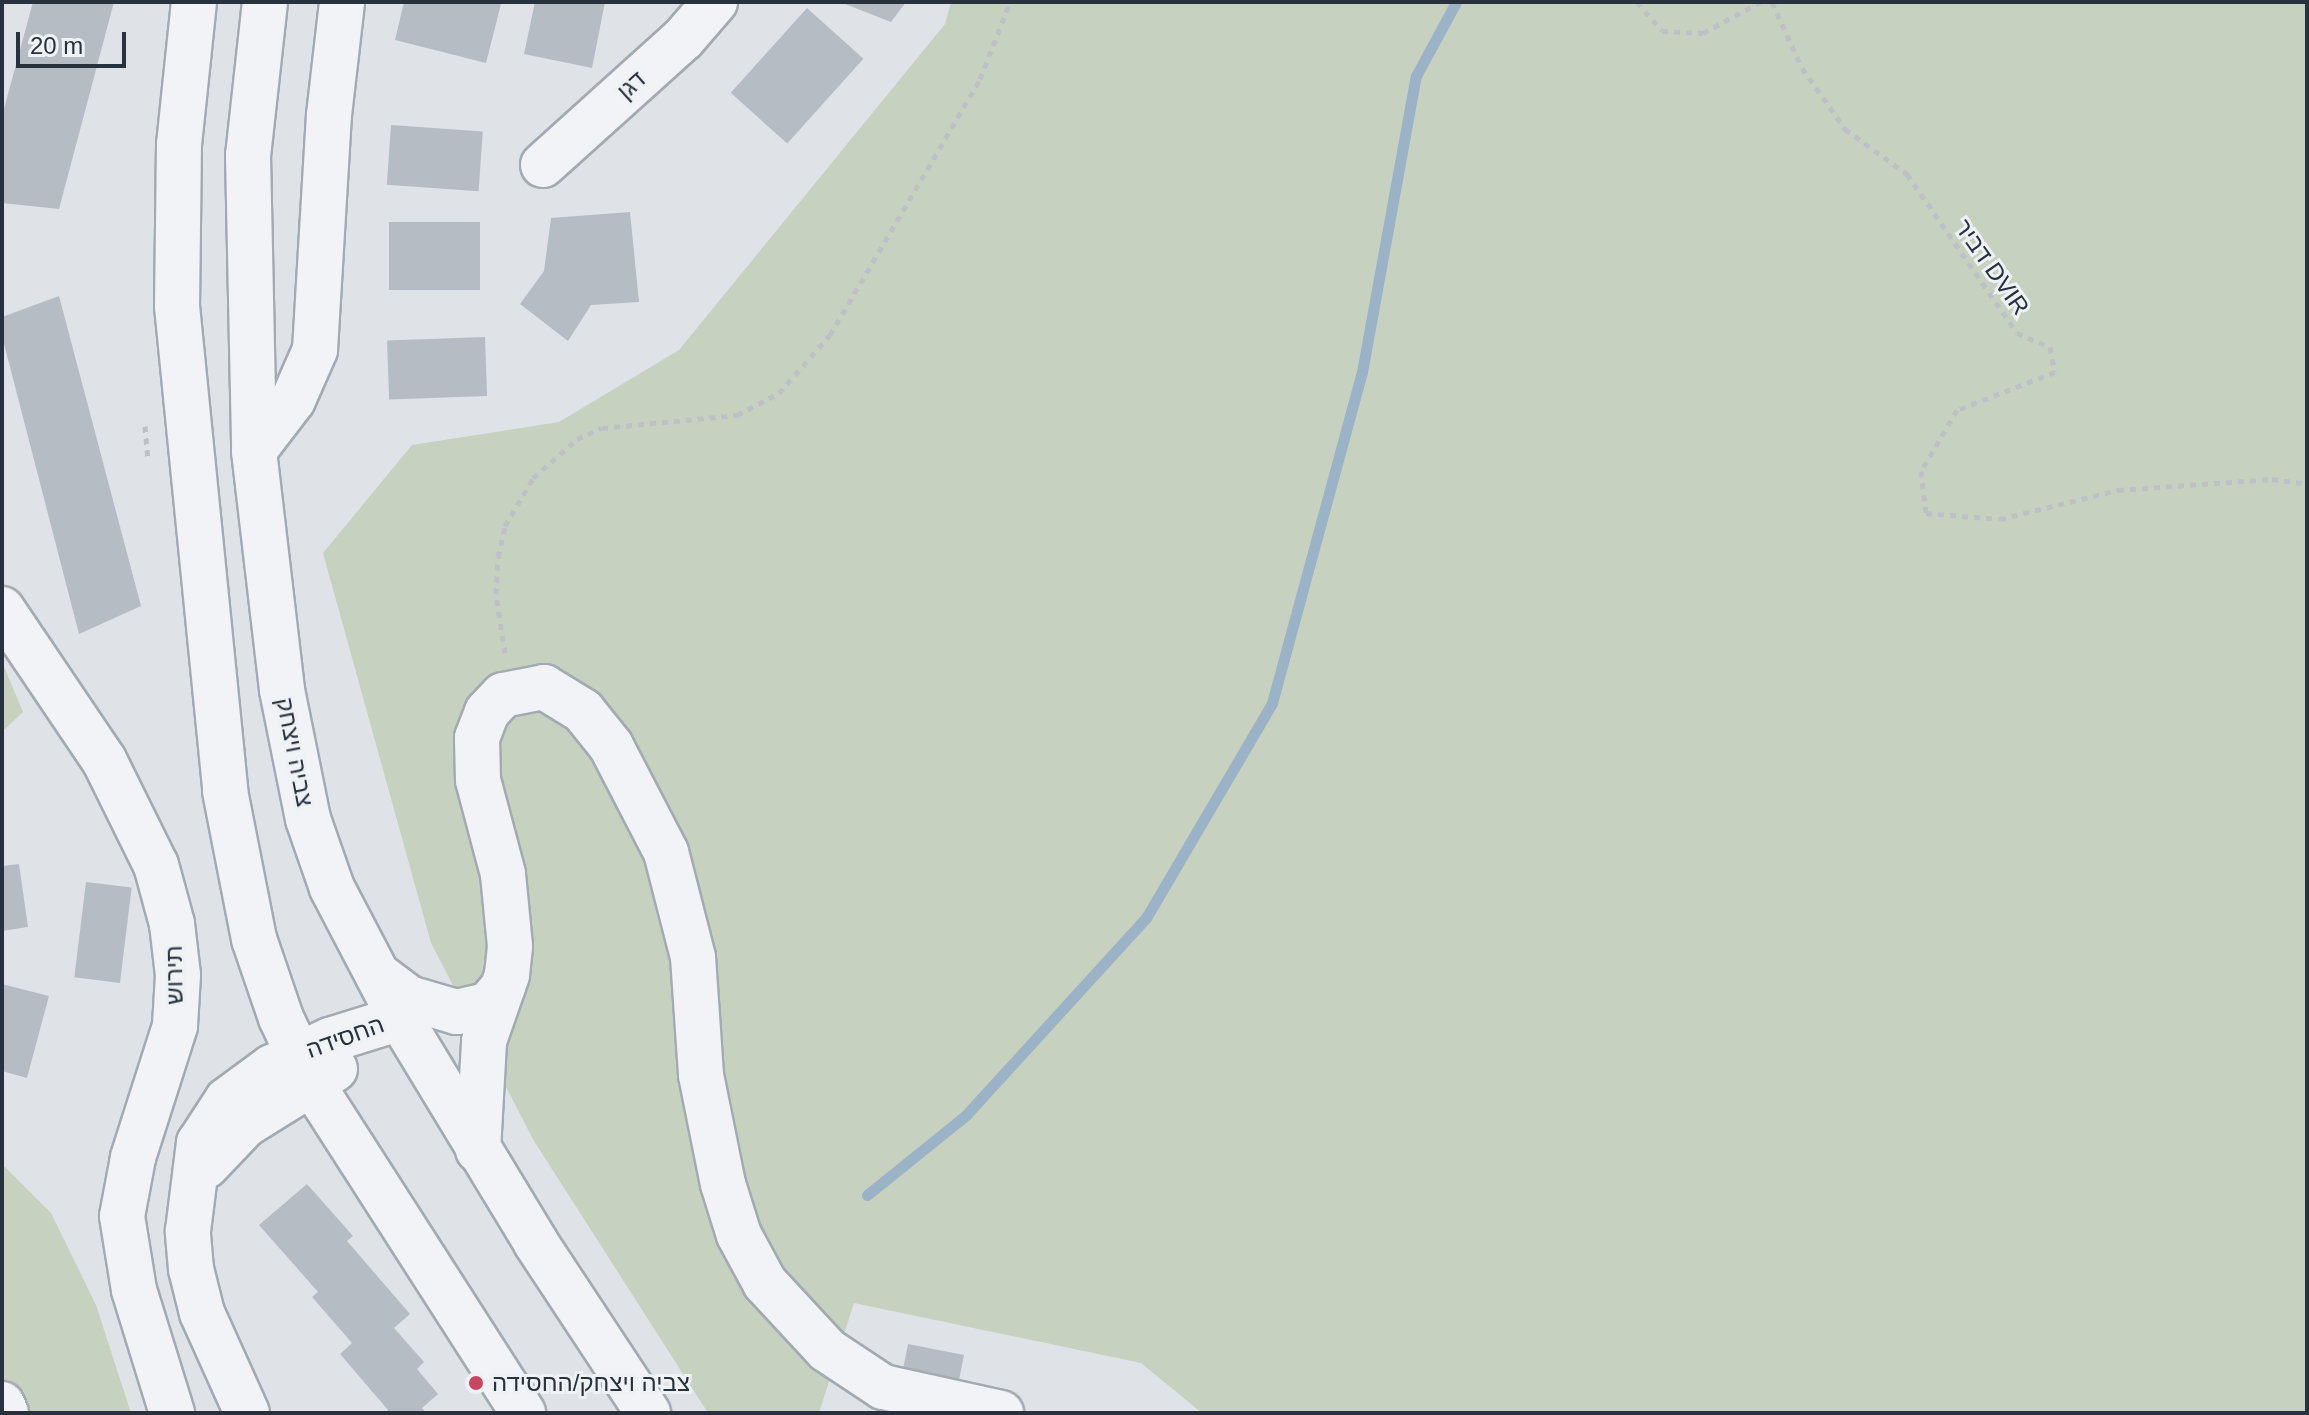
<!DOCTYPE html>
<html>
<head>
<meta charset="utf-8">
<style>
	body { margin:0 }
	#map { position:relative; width:2309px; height:1415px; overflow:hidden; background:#dfe3e8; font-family:Arial,"Noto Sans Hebrew",sans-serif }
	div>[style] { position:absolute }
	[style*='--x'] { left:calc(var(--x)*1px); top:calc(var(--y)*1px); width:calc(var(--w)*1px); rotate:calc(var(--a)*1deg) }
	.green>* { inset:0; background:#c6d1c0 }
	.stream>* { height:11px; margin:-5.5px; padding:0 5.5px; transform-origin:5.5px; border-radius:5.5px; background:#9bb3c7 }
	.building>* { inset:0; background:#b6bcc4; transform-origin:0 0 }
	.path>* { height:5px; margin-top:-2.5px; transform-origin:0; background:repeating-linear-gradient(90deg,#bdc1c6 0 6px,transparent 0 12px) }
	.roads { filter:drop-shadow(2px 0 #a4aab2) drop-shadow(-2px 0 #a4aab2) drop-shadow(0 2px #a4aab2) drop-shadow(0 -2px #a4aab2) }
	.minor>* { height:44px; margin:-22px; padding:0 22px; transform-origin:22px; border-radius:22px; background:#f1f3f6 }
	.dots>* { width:22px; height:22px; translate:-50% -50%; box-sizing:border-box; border:4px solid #eef2f5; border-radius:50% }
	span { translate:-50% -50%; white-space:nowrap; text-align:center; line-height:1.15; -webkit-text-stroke:6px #eef2f5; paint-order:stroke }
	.street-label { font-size:24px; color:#28323e }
	.poi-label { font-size:24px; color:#28323e }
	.left { translate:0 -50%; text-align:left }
	.frame { position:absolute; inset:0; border:4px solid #28323e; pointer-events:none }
	.scale { position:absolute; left:16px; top:32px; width:110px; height:36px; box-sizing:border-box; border:4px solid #28323e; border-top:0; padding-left:10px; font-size:24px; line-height:28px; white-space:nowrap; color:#28323e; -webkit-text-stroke:6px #eef2f5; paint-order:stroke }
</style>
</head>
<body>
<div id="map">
	<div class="green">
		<div style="clip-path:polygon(951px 2px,2307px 2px,2307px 1413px,1202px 1413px,1141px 1363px,854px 1303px,819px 1413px,708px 1413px,534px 1141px,431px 943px,323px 553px,412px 445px,559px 422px,679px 350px,945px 24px)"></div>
		<div style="clip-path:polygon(2px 662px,23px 712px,2px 732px)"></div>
		<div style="clip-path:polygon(2px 1164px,51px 1213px,96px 1305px,131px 1413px,2px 1413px)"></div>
	</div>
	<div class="stream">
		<div style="--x:867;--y:1195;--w:127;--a:-38.9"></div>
		<div style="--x:966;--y:1115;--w:267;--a:-47.6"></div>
		<div style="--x:1146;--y:918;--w:249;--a:-59.6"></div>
		<div style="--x:1272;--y:703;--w:343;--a:-74.8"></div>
		<div style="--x:1362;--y:372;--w:301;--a:-79.7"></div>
		<div style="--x:1416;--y:76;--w:84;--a:-61.6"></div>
	</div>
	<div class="building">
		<div style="clip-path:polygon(33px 2px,114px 2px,59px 209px,2px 203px,2px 116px)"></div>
		<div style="clip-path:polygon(404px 2px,501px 4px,486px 63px,395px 40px)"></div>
		<div style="clip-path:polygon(535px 2px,605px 2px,592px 68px,524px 54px)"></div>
		<div style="clip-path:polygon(840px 2px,906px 2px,891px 22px)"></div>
		<div style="left:807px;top:8px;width:76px;height:114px;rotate:42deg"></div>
		<div style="left:391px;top:125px;width:92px;height:60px;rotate:4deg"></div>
		<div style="clip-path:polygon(630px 212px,639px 302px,591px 305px,568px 341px,520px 304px,544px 271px,551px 218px)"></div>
		<div style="left:389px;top:222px;width:91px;height:68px"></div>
		<div style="clip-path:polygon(59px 296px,141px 606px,79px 634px,2px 336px,2px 317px)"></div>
		<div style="left:485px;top:337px;width:59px;height:98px;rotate:88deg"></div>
		<div style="clip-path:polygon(19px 864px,28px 927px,2px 931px,2px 866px)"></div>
		<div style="left:86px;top:882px;width:46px;height:96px;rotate:7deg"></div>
		<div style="clip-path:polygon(2px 984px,49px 996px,27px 1078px,2px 1071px)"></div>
		<div style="clip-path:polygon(307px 1184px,353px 1236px,347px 1241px,410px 1314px,394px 1328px,424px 1362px,417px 1369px,438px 1394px,422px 1408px,426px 1413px,385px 1413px,388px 1410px,340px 1354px,352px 1343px,312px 1297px,318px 1292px,259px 1225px)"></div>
		<div style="left:908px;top:1344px;width:57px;height:36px;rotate:11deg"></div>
	</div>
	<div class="path">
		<div style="--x:1637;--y:2;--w:38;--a:49"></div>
		<div style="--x:1662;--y:31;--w:41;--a:2.8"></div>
		<div style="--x:1703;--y:33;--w:65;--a:-28.5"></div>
		<div style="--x:1772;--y:2;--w:72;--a:65.6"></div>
		<div style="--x:1802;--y:68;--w:75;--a:54.8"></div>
		<div style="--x:1845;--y:129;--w:77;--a:36"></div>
		<div style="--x:1907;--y:174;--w:193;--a:55.3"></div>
		<div style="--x:2017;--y:333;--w:36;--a:23"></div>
		<div style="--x:2050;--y:347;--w:25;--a:79"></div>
		<div style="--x:2055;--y:372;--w:105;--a:158.8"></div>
		<div style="--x:1957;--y:410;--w:71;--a:120.5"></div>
		<div style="--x:1921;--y:471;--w:42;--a:83.2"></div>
		<div style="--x:1926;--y:513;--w:74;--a:4.6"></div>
		<div style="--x:2000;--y:519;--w:122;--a:-13.8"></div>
		<div style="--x:2118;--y:490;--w:154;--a:-4.1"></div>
		<div style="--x:2272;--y:479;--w:35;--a:8"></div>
		<div style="--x:145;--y:426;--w:34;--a:85"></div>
		<div style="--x:505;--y:653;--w:60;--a:-98.7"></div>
		<div style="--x:496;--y:594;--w:37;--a:-87"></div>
		<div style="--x:498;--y:557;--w:32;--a:-77"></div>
		<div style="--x:505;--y:526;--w:56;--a:-59.7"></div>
		<div style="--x:533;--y:478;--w:59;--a:-41.6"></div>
		<div style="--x:577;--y:439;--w:27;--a:-24"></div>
		<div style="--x:602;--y:428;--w:136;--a:-5.5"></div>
		<div style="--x:737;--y:415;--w:47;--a:-27.6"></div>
		<div style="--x:779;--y:393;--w:77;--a:-48.7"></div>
		<div style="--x:830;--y:335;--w:297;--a:-59.6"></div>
		<div style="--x:980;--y:79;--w:83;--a:-68.7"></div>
	</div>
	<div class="roads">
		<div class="minor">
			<div style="--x:194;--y:2;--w:143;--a:96"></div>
			<div style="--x:179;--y:144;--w:162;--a:90.7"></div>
			<div style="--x:177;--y:306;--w:487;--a:84.3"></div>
			<div style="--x:225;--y:791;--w:151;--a:78.9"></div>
			<div style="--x:254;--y:939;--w:83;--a:71.1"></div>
			<div style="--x:281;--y:1018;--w:73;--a:64.8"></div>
			<div style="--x:312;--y:1084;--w:391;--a:57.3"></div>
			<div style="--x:265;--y:2;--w:154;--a:96.3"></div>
			<div style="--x:248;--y:155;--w:296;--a:88.8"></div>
			<div style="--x:254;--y:451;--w:241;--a:83.3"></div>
			<div style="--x:282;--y:690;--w:132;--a:78.6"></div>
			<div style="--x:308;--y:819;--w:73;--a:70.8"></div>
			<div style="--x:332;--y:888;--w:147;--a:62.4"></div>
			<div style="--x:400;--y:1018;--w:263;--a:58.8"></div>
			<div style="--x:536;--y:1243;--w:204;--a:56.6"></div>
			<div style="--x:543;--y:165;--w:188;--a:-42"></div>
			<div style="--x:683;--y:39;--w:49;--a:-49.1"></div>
			<div style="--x:254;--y:451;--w:64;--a:-52.6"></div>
			<div style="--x:293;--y:400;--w:55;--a:-66.3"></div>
			<div style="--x:315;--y:350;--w:235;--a:-86.6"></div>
			<div style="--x:329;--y:115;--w:114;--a:-83.4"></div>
			<div style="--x:2;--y:609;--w:182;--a:56"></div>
			<div style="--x:104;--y:760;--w:117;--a:63.7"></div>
			<div style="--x:156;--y:865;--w:61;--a:74.8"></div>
			<div style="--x:172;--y:924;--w:51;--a:83.3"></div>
			<div style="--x:178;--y:975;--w:51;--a:93.4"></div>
			<div style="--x:175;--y:1026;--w:139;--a:107.7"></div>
			<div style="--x:133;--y:1158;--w:59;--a:100.7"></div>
			<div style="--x:122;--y:1216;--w:75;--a:80.8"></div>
			<div style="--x:134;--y:1290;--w:129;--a:72.8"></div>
			<div style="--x:377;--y:974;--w:40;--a:37"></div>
			<div style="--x:409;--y:998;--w:50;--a:16.3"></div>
			<div style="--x:457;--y:1012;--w:32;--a:-13"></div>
			<div style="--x:488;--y:1005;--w:23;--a:-50"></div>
			<div style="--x:478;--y:1150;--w:109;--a:-86.8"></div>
			<div style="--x:484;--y:1041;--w:70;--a:-70.8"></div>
			<div style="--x:507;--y:975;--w:29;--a:-84"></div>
			<div style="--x:510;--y:946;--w:72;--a:-95.6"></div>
			<div style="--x:503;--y:874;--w:97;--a:-104.9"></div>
			<div style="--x:478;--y:780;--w:42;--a:-91.4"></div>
			<div style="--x:477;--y:738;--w:28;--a:-69"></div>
			<div style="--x:487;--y:712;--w:23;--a:-47"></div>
			<div style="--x:503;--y:695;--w:42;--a:-11"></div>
			<div style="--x:544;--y:687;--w:46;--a:31.6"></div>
			<div style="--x:583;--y:711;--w:45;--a:51.3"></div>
			<div style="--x:611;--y:746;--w:119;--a:62.6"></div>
			<div style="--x:666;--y:852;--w:108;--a:75.6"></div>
			<div style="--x:693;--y:957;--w:118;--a:86.1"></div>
			<div style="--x:701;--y:1075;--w:111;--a:78.6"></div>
			<div style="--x:723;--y:1184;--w:53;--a:72.6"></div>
			<div style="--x:739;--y:1235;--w:55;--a:61.6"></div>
			<div style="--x:765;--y:1283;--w:91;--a:47.2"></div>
			<div style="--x:827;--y:1350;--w:67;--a:33.5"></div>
			<div style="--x:883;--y:1387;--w:121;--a:12.4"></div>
			<div style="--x:206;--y:1166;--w:57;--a:-46.4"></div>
			<div style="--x:245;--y:1125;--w:106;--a:-31.9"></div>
			<div style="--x:2;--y:1404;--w:10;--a:66"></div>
			<div style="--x:247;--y:1413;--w:110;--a:-114.2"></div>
			<div style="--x:202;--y:1313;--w:45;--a:-104"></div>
			<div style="--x:191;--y:1269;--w:38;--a:-95"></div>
			<div style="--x:188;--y:1231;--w:89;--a:-82.9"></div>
			<div style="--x:199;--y:1143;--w:51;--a:-56.9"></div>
			<div style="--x:227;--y:1100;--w:56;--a:-36.3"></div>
			<div style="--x:272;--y:1067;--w:64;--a:-25"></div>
			<div style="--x:330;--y:1040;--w:73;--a:-17.4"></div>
		</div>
	</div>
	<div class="dots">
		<div style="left:476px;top:1383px;background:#ca4763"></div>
	</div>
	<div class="street-label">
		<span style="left:631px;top:85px;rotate:-42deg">דגן</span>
		<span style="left:1992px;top:267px;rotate:55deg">דביר DVIR</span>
		<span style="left:295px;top:752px;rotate:79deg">צביה ויצחק</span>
		<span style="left:174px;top:975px;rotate:-91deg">תירוש</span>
		<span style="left:345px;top:1037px;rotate:-20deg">החסידה</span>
	</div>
	<div class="poi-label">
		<span class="left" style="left:492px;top:1383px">צביה ויצחק/החסידה</span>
	</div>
	<div class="frame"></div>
	<div class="scale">20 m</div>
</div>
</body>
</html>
